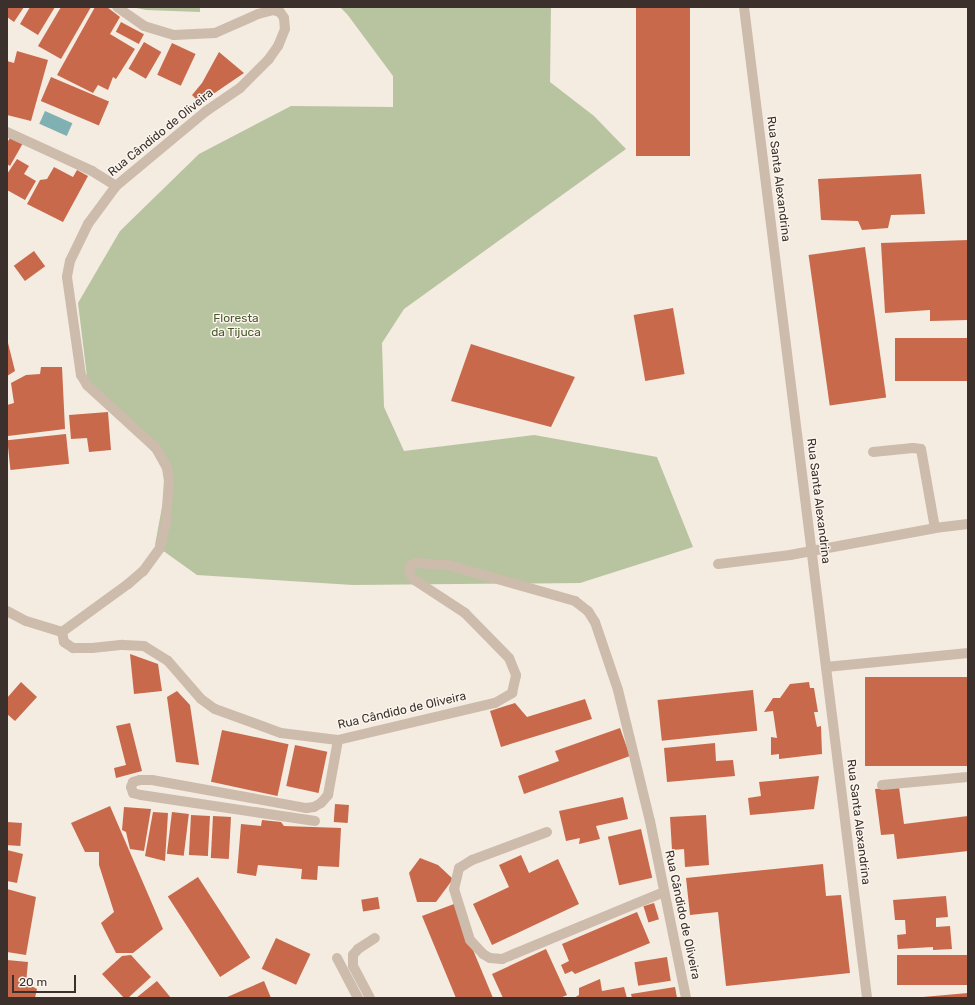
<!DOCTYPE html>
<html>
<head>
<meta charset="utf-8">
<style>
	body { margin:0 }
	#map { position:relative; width:975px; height:1005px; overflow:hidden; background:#f4ebe1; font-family:Rubik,sans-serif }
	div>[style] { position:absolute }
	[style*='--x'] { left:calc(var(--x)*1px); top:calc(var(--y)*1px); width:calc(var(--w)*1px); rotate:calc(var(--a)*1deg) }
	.green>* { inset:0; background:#b8c4a0 }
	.water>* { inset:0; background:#7fb0b2; transform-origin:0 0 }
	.building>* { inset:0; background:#c8694b; transform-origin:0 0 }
	.lane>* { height:10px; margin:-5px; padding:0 5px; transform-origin:5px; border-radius:5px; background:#cdbbac }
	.street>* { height:10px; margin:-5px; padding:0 5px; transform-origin:5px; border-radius:5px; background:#cdbbac }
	span { translate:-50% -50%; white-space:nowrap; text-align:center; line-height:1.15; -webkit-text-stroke:3px #fbf5ee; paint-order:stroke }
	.street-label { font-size:12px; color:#3b302b }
	.park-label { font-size:12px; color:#4a5a2e }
	.frame { position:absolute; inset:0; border:8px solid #3b302b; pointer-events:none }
	.scale { position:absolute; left:12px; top:975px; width:64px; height:18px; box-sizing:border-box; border:2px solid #3b302b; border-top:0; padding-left:5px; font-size:12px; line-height:14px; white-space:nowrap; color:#3b302b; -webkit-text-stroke:3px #fbf5ee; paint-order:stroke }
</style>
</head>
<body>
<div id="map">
	<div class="green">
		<div style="clip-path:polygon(132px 7px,200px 7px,200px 12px,146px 10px)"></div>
		<div style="clip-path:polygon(340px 7px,551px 7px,550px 82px,594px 116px,626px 149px,404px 309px,382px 343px,384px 407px,404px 451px,534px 435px,657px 457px,693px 547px,580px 583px,353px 585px,197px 575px,155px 545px,169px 469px,88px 385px,78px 303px,120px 231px,199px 154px,291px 106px,393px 107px,393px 76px,347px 14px)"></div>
	</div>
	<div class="water">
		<div style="left:45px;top:111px;width:30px;height:14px;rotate:24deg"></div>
	</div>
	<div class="building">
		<div style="clip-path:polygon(7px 7px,24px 7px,14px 22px,7px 17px)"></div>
		<div style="clip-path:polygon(30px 7px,55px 7px,38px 35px,20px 24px)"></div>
		<div style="clip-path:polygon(61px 7px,91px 7px,61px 59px,38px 46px)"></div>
		<div style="clip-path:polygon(95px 7px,107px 7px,120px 17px,110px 34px,135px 49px,116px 79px,113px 77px,108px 90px,98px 85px,93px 93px,57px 75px)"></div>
		<div style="left:636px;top:7px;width:54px;height:149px"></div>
		<div style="left:121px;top:22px;width:26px;height:11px;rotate:28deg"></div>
		<div style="left:144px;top:42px;width:20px;height:31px;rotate:30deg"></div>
		<div style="left:172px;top:43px;width:26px;height:35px;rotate:25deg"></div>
		<div style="clip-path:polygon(17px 51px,48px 60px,31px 121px,7px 115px,7px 61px,14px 63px)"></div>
		<div style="clip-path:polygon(219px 52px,244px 73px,200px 103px,192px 95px,202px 83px)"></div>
		<div style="left:51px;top:77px;width:63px;height:26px;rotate:23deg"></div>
		<div style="clip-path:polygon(11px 136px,23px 143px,10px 166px,7px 164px,7px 143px)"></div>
		<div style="clip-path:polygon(17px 159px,29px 166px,24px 174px,36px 181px,25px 200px,7px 190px,7px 174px)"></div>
		<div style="clip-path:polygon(54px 167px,73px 177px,77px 170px,88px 176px,63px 222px,27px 204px,40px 180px,47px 179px)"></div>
		<div style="clip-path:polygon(921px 174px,925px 214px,891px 215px,888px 228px,862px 230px,858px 221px,821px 220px,818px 179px)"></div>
		<div style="clip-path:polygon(968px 240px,968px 320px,930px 321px,930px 310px,885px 313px,881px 243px)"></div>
		<div style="left:865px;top:247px;width:152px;height:57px;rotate:82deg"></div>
		<div style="left:34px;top:251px;width:19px;height:25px;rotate:54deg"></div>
		<div style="left:673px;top:308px;width:67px;height:40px;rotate:80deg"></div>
		<div style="left:968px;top:338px;width:43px;height:73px;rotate:90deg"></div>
		<div style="clip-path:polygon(7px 339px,15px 371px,7px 376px)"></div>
		<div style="clip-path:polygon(471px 344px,575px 377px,551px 427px,451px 401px)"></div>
		<div style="clip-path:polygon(41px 367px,62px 367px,65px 429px,8px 436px,7px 405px,14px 403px,11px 383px,26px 375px,40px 374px)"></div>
		<div style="clip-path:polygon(108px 412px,111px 450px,89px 452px,87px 438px,71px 439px,69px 415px)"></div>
		<div style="left:66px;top:434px;width:30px;height:59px;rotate:84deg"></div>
		<div style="clip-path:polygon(130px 654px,158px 664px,162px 691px,134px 694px)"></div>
		<div style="left:968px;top:677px;width:89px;height:103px;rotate:90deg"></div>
		<div style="clip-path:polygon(21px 682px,37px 697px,15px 721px,7px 714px,7px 698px)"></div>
		<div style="clip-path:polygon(809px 682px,810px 688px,814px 688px,818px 712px,814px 712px,817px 727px,821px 726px,822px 754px,779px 759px,779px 754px,771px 755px,771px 737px,777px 738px,773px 711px,764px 712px,773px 698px,780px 698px,790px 684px)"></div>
		<div style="left:753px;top:690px;width:41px;height:96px;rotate:84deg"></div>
		<div style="clip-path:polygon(177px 691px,190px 705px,199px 765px,176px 762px,167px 697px)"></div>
		<div style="clip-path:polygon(585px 699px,592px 719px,501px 747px,490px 711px,515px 703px,527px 717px)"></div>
		<div style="clip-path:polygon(130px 723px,142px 771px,116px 778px,114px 768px,126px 765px,116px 726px)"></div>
		<div style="clip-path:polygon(620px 728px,630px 756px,524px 794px,518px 776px,559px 761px,555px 751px)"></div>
		<div style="left:222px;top:730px;width:68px;height:53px;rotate:12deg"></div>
		<div style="clip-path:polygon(715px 743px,716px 761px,733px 760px,735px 776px,667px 782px,664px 748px)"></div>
		<div style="left:295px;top:745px;width:33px;height:42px;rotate:12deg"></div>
		<div style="clip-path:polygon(819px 776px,814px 809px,750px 815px,748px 798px,761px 796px,759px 782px)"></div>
		<div style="clip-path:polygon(899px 787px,904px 824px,968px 816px,968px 851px,897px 859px,894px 834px,881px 835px,875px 789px)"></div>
		<div style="clip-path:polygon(623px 797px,628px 819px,596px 826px,600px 839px,579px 844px,580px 838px,566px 841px,559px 811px)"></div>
		<div style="left:335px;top:804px;width:14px;height:18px;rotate:4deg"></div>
		<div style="clip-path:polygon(110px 806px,163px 929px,133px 953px,116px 953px,101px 923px,114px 912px,99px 865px,99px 852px,85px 852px,71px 823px)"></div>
		<div style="clip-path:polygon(124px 807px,151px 809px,144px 851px,130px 849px,126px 832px,122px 830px)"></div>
		<div style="clip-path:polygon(153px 812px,168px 813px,165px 861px,145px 856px)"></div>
		<div style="left:172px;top:812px;width:17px;height:42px;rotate:7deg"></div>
		<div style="left:191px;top:815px;width:19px;height:40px;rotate:3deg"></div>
		<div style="clip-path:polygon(706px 815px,709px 865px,685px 867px,684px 849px,672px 850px,670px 817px)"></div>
		<div style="left:213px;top:816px;width:18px;height:42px;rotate:3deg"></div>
		<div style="clip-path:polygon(262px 820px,281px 822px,284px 826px,341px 828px,339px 867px,318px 866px,317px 880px,301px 879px,302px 869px,258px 865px,256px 876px,237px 873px,241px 824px,261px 826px)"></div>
		<div style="left:7px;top:822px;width:15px;height:23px;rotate:4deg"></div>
		<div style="left:641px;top:829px;width:50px;height:34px;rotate:77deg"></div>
		<div style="clip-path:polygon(7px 850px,23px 854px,17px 883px,7px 881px)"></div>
		<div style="clip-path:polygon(521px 855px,529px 873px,558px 859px,579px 904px,492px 945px,473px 904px,509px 887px,499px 865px)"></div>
		<div style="clip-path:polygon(420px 858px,438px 865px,453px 879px,436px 902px,417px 902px,409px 873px)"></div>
		<div style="clip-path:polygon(823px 864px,826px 896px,841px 895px,850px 973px,726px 986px,718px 912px,690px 915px,686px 878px)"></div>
		<div style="left:198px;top:877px;width:96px;height:36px;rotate:57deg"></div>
		<div style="clip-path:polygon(7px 889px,36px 897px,26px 955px,7px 952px)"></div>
		<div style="clip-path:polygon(946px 896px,948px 917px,936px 918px,936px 927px,950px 926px,952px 949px,933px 950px,933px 947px,898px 949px,897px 935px,906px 934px,905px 920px,895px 920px,893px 900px)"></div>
		<div style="left:378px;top:897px;width:12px;height:17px;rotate:81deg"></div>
		<div style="left:654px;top:903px;width:17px;height:11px;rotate:73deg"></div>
		<div style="clip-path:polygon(454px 904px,493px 998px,456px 998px,422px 916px)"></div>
		<div style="clip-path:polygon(637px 912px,650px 943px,575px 974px,572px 971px,565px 974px,561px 965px,569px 961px,562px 944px)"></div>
		<div style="left:276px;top:938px;width:38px;height:34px;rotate:25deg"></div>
		<div style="clip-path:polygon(546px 949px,567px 995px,560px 998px,503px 998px,492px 974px)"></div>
		<div style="clip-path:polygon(131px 955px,151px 977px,128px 998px,124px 998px,102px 974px,122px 956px)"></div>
		<div style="left:968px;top:955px;width:30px;height:71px;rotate:90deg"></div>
		<div style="left:667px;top:957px;width:24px;height:33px;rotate:81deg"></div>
		<div style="clip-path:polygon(7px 960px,28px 962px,26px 983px,37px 989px,35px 998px,7px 998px)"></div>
		<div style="clip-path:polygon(600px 979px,602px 991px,624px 987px,627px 998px,574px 998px,579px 995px,579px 988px)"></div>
		<div style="clip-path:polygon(157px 981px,171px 998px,136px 998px)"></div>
		<div style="clip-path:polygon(264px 981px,271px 998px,225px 998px)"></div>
		<div style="clip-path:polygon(675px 987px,677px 998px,632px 998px,631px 994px)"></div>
		<div style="clip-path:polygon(968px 993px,968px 998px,923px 998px,923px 997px)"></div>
	</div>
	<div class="lane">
		<div style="--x:7;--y:132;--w:94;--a:24.6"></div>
		<div style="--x:92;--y:171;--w:28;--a:32"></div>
		<div style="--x:873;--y:452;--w:40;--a:-5.7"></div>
		<div style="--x:913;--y:448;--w:8;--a:7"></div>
		<div style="--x:921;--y:449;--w:80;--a:80"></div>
		<div style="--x:718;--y:564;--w:73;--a:-7.1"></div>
		<div style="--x:790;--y:555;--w:147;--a:-10.5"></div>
		<div style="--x:935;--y:528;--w:33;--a:-7"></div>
		<div style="--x:7;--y:611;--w:21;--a:28"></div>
		<div style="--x:26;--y:621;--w:38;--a:17"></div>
		<div style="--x:826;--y:667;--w:143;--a:-5.6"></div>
		<div style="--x:315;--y:821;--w:176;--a:-171.5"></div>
		<div style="--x:141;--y:795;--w:8;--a:-166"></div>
		<div style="--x:133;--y:793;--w:6;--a:-108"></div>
		<div style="--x:131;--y:787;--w:5;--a:-68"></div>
		<div style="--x:133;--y:782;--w:7;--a:-16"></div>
		<div style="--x:140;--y:780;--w:12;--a:0"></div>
		<div style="--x:152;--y:780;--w:157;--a:10.3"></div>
		<div style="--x:306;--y:808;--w:8;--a:-7"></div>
		<div style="--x:314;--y:807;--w:8;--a:-30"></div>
		<div style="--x:321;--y:803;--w:11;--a:-49"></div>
		<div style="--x:328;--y:795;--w:56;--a:-79.7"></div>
		<div style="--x:547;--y:832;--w:80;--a:159.5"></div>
		<div style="--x:472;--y:860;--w:15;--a:148"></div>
		<div style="--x:459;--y:868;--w:22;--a:103"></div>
		<div style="--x:454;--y:889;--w:53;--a:72.6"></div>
		<div style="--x:470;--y:940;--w:19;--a:47"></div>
		<div style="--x:483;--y:954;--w:8;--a:30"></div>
		<div style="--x:490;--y:958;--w:12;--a:5"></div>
		<div style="--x:502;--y:959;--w:175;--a:-22.5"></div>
		<div style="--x:337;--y:958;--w:45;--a:62.3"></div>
		<div style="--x:370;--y:998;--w:36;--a:-118"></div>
		<div style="--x:353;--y:966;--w:11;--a:-90"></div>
		<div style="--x:353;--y:955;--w:8;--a:-50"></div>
		<div style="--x:358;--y:949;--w:20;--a:-33"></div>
	</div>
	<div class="street">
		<div style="--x:117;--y:7;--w:33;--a:35"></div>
		<div style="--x:144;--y:26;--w:31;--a:17"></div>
		<div style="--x:174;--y:35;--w:41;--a:-2.8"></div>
		<div style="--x:215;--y:33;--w:47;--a:-23.8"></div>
		<div style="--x:258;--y:14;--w:16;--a:-15"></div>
		<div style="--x:273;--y:10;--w:7;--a:16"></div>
		<div style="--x:280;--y:12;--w:7;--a:56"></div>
		<div style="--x:284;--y:18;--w:11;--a:85"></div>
		<div style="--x:285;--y:29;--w:18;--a:112"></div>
		<div style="--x:278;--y:46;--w:16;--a:125"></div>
		<div style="--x:269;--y:59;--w:41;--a:135"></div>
		<div style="--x:240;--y:88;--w:42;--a:145.6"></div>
		<div style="--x:205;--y:112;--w:116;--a:140.3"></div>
		<div style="--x:116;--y:186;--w:47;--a:126.4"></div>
		<div style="--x:88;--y:224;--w:41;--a:115.9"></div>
		<div style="--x:70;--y:261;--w:16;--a:101"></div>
		<div style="--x:67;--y:277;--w:99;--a:81.9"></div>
		<div style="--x:81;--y:375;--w:12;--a:59"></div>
		<div style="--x:87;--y:385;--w:93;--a:42.4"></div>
		<div style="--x:156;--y:448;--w:23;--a:61"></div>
		<div style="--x:167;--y:468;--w:12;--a:81"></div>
		<div style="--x:169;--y:480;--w:42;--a:94.1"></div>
		<div style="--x:166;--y:522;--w:27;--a:103"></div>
		<div style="--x:160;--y:548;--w:29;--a:126"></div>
		<div style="--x:143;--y:571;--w:20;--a:139"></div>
		<div style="--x:128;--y:584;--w:82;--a:144"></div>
		<div style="--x:62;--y:632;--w:10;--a:79"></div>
		<div style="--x:64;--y:642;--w:11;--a:34"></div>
		<div style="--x:73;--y:648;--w:19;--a:0"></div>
		<div style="--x:92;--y:648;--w:31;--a:-6"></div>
		<div style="--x:123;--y:645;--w:21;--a:3"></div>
		<div style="--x:144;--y:646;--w:28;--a:32"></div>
		<div style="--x:168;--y:661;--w:50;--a:49"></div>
		<div style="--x:201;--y:699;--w:17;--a:36"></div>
		<div style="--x:215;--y:709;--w:70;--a:20"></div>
		<div style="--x:281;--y:733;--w:57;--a:7"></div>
		<div style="--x:338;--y:740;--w:161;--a:-13.3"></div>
		<div style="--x:495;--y:703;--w:20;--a:-30"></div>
		<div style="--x:512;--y:693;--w:18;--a:-77"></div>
		<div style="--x:516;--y:675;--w:18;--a:-112"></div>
		<div style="--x:509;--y:658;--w:63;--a:-134.4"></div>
		<div style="--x:465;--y:613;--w:62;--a:-146.8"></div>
		<div style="--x:413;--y:579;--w:9;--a:-117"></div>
		<div style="--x:409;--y:571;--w:6;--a:-72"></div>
		<div style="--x:411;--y:565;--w:5;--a:-22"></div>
		<div style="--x:416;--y:563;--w:32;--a:4"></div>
		<div style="--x:448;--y:565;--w:132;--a:15.8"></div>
		<div style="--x:575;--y:601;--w:16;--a:38"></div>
		<div style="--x:588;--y:611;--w:13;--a:58"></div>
		<div style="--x:595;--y:622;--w:72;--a:71.3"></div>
		<div style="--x:618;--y:690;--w:135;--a:76.3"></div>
		<div style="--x:650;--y:821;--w:181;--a:78.5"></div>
		<div style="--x:744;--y:7;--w:999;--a:82.92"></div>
		<div style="--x:882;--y:785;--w:86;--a:-5.3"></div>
	</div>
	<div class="street-label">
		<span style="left:161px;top:133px;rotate:-39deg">Rua Cândido de Oliveira</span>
		<span style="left:778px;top:179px;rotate:83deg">Rua Santa Alexandrina</span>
		<span style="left:818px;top:501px;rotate:83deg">Rua Santa Alexandrina</span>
		<span style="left:402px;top:711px;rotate:-13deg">Rua Cândido de Oliveira</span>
		<span style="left:858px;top:822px;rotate:83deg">Rua Santa Alexandrina</span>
		<span style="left:682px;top:915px;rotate:78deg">Rua Cândido de Oliveira</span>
	</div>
	<div class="park-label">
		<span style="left:236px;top:326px">Floresta<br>da Tijuca</span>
	</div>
	<div class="frame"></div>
	<div class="scale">20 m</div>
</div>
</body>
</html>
